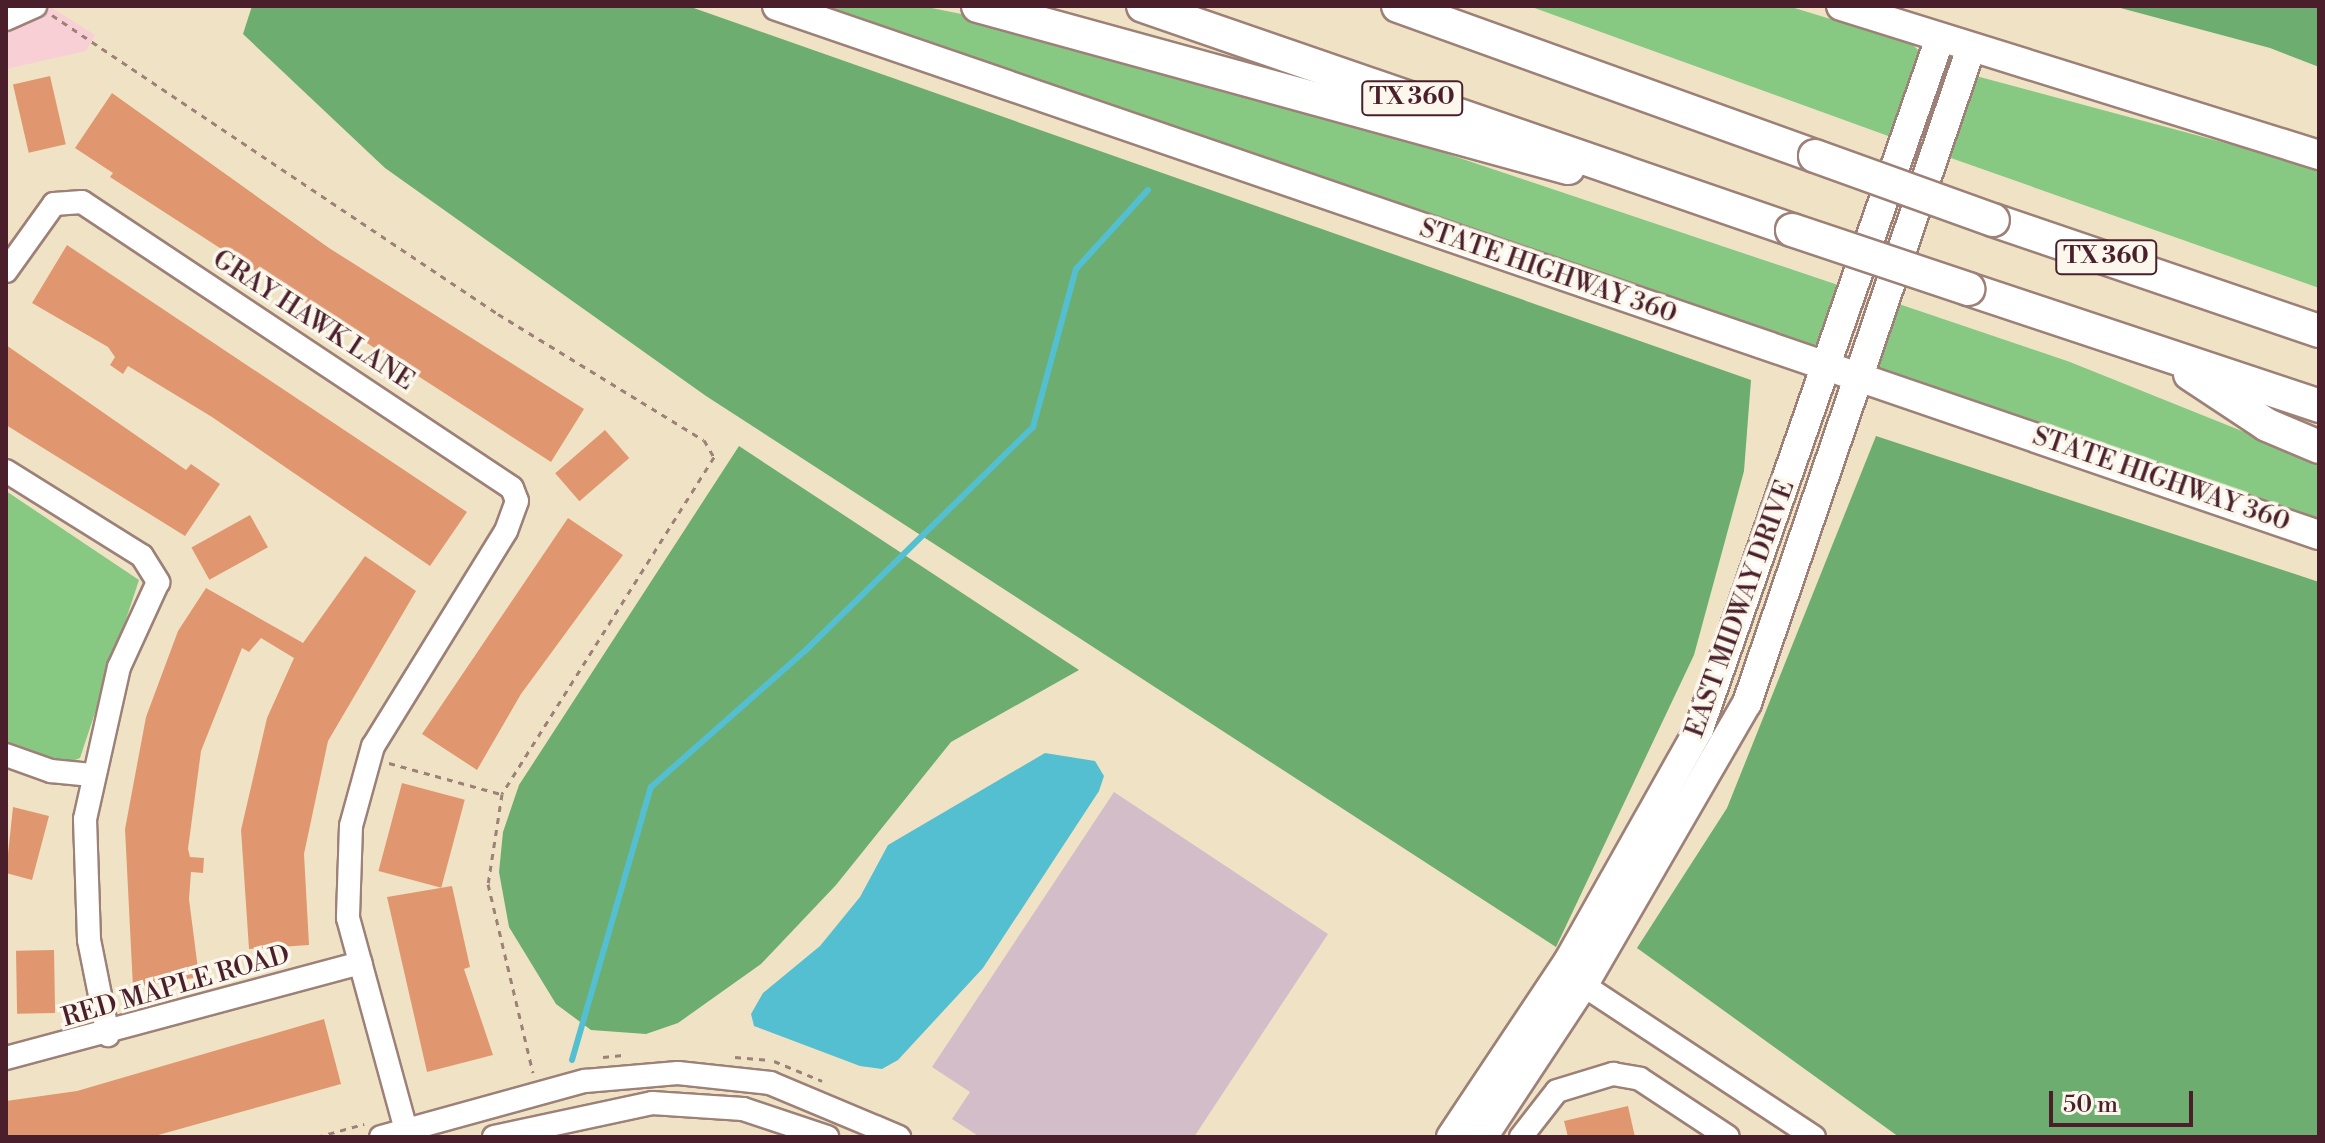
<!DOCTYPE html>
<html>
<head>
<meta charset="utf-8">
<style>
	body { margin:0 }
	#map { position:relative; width:2325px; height:1143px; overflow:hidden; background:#f0e3c5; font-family:"Libre Bodoni",serif }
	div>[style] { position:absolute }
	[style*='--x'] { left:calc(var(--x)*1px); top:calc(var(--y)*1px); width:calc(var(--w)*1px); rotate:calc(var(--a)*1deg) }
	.built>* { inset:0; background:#f7cfd4 }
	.industrial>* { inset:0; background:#d2bdc8 }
	.green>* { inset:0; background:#87c982 }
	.forest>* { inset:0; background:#6dad70 }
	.water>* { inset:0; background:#54bfd0 }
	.stream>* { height:6px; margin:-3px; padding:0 3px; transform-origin:3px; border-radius:3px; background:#54bfd0 }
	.building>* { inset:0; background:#e0976f; transform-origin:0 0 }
	.path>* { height:3px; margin-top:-1.5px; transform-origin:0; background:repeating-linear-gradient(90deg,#9d8178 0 6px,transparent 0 12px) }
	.roads { filter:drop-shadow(2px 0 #9d8178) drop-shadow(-2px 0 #9d8178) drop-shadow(0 2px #9d8178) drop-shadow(0 -2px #9d8178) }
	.minor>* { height:22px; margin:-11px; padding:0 11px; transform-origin:11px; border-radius:11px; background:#fff }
	.major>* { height:28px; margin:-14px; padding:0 14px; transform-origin:14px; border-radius:14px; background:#fff }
	.highway>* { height:32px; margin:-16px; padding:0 16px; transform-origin:16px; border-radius:16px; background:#fff }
	.bridges { filter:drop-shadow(2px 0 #9d8178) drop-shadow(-2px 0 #9d8178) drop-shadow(0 2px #9d8178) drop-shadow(0 -2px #9d8178) }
	.highway-bridge>* { height:32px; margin:-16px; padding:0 16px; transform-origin:16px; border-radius:16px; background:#fff }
	span { translate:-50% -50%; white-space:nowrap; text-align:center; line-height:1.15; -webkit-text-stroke:7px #fbf7ec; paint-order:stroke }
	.shield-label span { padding:2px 6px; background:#fbf7ec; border:2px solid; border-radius:6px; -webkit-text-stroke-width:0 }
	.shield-label { font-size:24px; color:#4a1f2b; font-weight:700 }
	.street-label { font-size:26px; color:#4a1f2b }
	.frame { position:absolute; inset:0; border:8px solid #4a1f2b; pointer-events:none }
	.scale { position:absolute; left:2049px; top:1091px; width:144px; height:36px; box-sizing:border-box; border:4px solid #4a1f2b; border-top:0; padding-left:10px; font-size:24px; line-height:28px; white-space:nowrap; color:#4a1f2b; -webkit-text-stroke:6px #fbf7ec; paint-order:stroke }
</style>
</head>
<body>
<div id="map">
	<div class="built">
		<div style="clip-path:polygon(6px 6px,49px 6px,95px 35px,86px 51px,6px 69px)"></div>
	</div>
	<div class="industrial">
		<div style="clip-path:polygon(1114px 792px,1328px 934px,1194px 1137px,980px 1137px,952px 1119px,970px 1092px,932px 1067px)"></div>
	</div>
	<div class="green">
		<div style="clip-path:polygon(819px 6px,922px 6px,976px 17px,1397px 137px,1841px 286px,1819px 345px,1804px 345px)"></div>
		<div style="clip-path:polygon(1529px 6px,1788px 6px,1912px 44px,1921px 53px,1891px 137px)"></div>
		<div style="clip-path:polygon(1976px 76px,2319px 168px,2319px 288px,1948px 157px)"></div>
		<div style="clip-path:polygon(1896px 303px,2070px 362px,2319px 462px,2319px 523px,1879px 369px)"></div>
		<div style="clip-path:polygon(6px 491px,139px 580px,80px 758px,68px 763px,6px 746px)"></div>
	</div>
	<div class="forest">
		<div style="clip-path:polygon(252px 6px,688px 6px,1751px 380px,1744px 471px,1694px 655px,1556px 947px,706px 396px,385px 168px,243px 34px)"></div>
		<div style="clip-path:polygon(2113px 6px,2319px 6px,2319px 67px,2270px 48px)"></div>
		<div style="clip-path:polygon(1876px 436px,2319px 582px,2319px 1137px,1899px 1137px,1637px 948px,1727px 808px)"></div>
		<div style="clip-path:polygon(739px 446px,1079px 670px,951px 742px,836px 885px,761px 964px,678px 1023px,646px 1034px,591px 1030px,556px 1004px,509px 927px,499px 872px,503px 832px,519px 785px)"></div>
	</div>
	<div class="water">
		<div style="clip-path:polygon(1045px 753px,1095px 761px,1104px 776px,1099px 791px,983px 968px,898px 1060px,882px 1069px,860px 1066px,754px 1026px,751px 1014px,763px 993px,820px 946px,860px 897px,888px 845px)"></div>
	</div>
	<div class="stream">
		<div style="--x:572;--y:1060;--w:284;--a:-73.9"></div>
		<div style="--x:651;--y:787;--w:208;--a:-41.5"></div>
		<div style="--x:807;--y:649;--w:317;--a:-44.5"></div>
		<div style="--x:1033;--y:427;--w:164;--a:-74.8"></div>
		<div style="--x:1076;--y:269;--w:107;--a:-47.7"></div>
	</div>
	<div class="building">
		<div style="left:50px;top:76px;width:70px;height:38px;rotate:77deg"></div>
		<div style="clip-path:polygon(112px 93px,329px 248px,584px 409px,551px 462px,110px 177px,113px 173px,75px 148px)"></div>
		<div style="clip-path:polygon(67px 245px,467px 512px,430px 566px,212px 417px,128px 366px,123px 374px,110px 365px,115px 357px,108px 347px,32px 303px)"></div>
		<div style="clip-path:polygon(6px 345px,186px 470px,191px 464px,220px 484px,185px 536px,6px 425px)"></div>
		<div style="left:605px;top:430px;width:37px;height:66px;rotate:49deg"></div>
		<div style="left:250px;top:515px;width:37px;height:67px;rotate:61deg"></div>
		<div style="clip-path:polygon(568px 518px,623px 555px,521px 694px,477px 770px,422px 734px)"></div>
		<div style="clip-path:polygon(365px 556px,416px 591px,328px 741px,304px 854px,309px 945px,249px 949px,241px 830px,267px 718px,294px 658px,261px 638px,249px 652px,242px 648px,201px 751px,188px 849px,190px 857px,204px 858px,203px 873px,191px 872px,189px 899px,199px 977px,133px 988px,125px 829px,146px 717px,178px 631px,206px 588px,303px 643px)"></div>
		<div style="left:402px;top:783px;width:65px;height:91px;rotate:15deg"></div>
		<div style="clip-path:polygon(13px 807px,49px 816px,32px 880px,6px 873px)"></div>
		<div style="clip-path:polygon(452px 886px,470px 967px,464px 969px,493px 1055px,427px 1072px,387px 897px)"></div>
		<div style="left:54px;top:950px;width:63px;height:38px;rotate:89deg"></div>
		<div style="clip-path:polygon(324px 1019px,341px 1084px,151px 1137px,6px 1137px,6px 1101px,77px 1091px)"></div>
		<div style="clip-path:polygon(1628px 1106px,1635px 1137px,1568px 1137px,1564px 1121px)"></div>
	</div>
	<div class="path">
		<div style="--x:52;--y:15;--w:537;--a:33.84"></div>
		<div style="--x:498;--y:314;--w:241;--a:31.5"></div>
		<div style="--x:704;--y:440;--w:20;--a:60"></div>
		<div style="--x:714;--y:457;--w:398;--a:122.2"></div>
		<div style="--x:502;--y:794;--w:91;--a:98.8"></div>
		<div style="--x:488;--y:884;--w:194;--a:76.6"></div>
		<div style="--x:389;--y:763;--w:116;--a:15.5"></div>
		<div style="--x:603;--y:1057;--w:20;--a:-6"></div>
		<div style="--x:735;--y:1057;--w:32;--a:5"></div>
		<div style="--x:774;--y:1061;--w:52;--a:22.6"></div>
		<div style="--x:317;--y:1137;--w:49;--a:-15.5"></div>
	</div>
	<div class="roads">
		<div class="minor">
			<div style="--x:6;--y:19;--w:32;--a:-24"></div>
			<div style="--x:6;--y:271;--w:82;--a:-54.4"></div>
			<div style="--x:54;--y:204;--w:28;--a:-4"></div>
			<div style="--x:82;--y:202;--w:516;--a:33.63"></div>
			<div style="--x:512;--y:488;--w:14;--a:69"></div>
			<div style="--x:517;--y:501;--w:32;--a:110"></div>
			<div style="--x:506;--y:531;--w:253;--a:121.7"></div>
			<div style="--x:373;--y:746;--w:83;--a:105.4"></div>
			<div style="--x:351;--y:826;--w:92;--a:91.9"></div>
			<div style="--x:348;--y:918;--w:227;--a:74.7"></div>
			<div style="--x:6;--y:471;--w:160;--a:32"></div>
			<div style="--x:142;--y:556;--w:31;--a:58"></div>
			<div style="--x:158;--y:582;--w:94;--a:114.6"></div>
			<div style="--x:119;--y:667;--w:156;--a:102.6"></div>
			<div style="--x:85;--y:819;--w:121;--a:88.1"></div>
			<div style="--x:89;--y:940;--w:97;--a:78.7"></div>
			<div style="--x:6;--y:755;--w:48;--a:19.6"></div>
			<div style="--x:51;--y:771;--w:41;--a:5.6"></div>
			<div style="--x:1571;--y:977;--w:291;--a:33.4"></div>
			<div style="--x:6;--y:1058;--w:367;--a:-15"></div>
			<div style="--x:381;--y:1137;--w:212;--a:-15.4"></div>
			<div style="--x:585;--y:1081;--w:93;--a:-4.9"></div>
			<div style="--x:678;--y:1073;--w:93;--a:6.2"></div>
			<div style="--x:770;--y:1083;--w:140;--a:22.7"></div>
			<div style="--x:494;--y:1137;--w:162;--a:-12.1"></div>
			<div style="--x:652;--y:1103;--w:91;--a:3.8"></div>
			<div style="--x:743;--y:1109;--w:89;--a:18.4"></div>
			<div style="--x:1521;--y:1137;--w:58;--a:-52"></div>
			<div style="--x:1557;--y:1091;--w:59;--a:-16.9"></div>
			<div style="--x:1613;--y:1074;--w:27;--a:10"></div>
			<div style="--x:1640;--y:1079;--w:105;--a:33.4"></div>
		</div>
		<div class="major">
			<div style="--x:777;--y:6;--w:1630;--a:18.94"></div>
			<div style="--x:1841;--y:6;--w:501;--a:17.31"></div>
			<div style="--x:1451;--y:1137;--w:213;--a:-56.3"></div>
			<div style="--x:1569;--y:960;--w:265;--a:-60.6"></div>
			<div style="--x:1699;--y:729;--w:732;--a:-70.77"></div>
			<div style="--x:1483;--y:1137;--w:183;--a:-56.6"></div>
			<div style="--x:1584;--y:984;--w:325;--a:-59.9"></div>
			<div style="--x:1747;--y:703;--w:692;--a:-71.12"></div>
		</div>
		<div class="highway">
			<div style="--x:978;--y:6;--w:612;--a:15.35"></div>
			<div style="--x:1143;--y:6;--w:687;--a:19.04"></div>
			<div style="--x:1398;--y:6;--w:443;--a:19.8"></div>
			<div style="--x:1993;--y:220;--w:344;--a:18.8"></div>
			<div style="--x:1968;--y:289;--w:370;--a:18.4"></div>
			<div style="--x:2190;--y:374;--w:92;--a:33.5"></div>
			<div style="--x:2267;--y:425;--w:56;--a:22.9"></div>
		</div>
	</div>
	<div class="bridges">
		<div class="highway-bridge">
			<div style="--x:1815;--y:156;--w:189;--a:19.8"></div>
			<div style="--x:1792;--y:230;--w:186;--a:18.5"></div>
		</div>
	</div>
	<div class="shield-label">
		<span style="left:1412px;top:98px">TX 360</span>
		<span style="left:2106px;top:257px">TX 360</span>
	</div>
	<div class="street-label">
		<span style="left:1548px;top:272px;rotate:19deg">STATE HIGHWAY 360</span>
		<span style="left:313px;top:321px;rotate:33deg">GRAY HAWK LANE</span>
		<span style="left:2161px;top:480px;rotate:19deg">STATE HIGHWAY 360</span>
		<span style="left:1741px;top:609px;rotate:-70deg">EAST MIDWAY DRIVE</span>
		<span style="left:176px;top:987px;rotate:-16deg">RED MAPLE ROAD</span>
	</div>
	<div class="frame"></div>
	<div class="scale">50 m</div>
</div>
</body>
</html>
